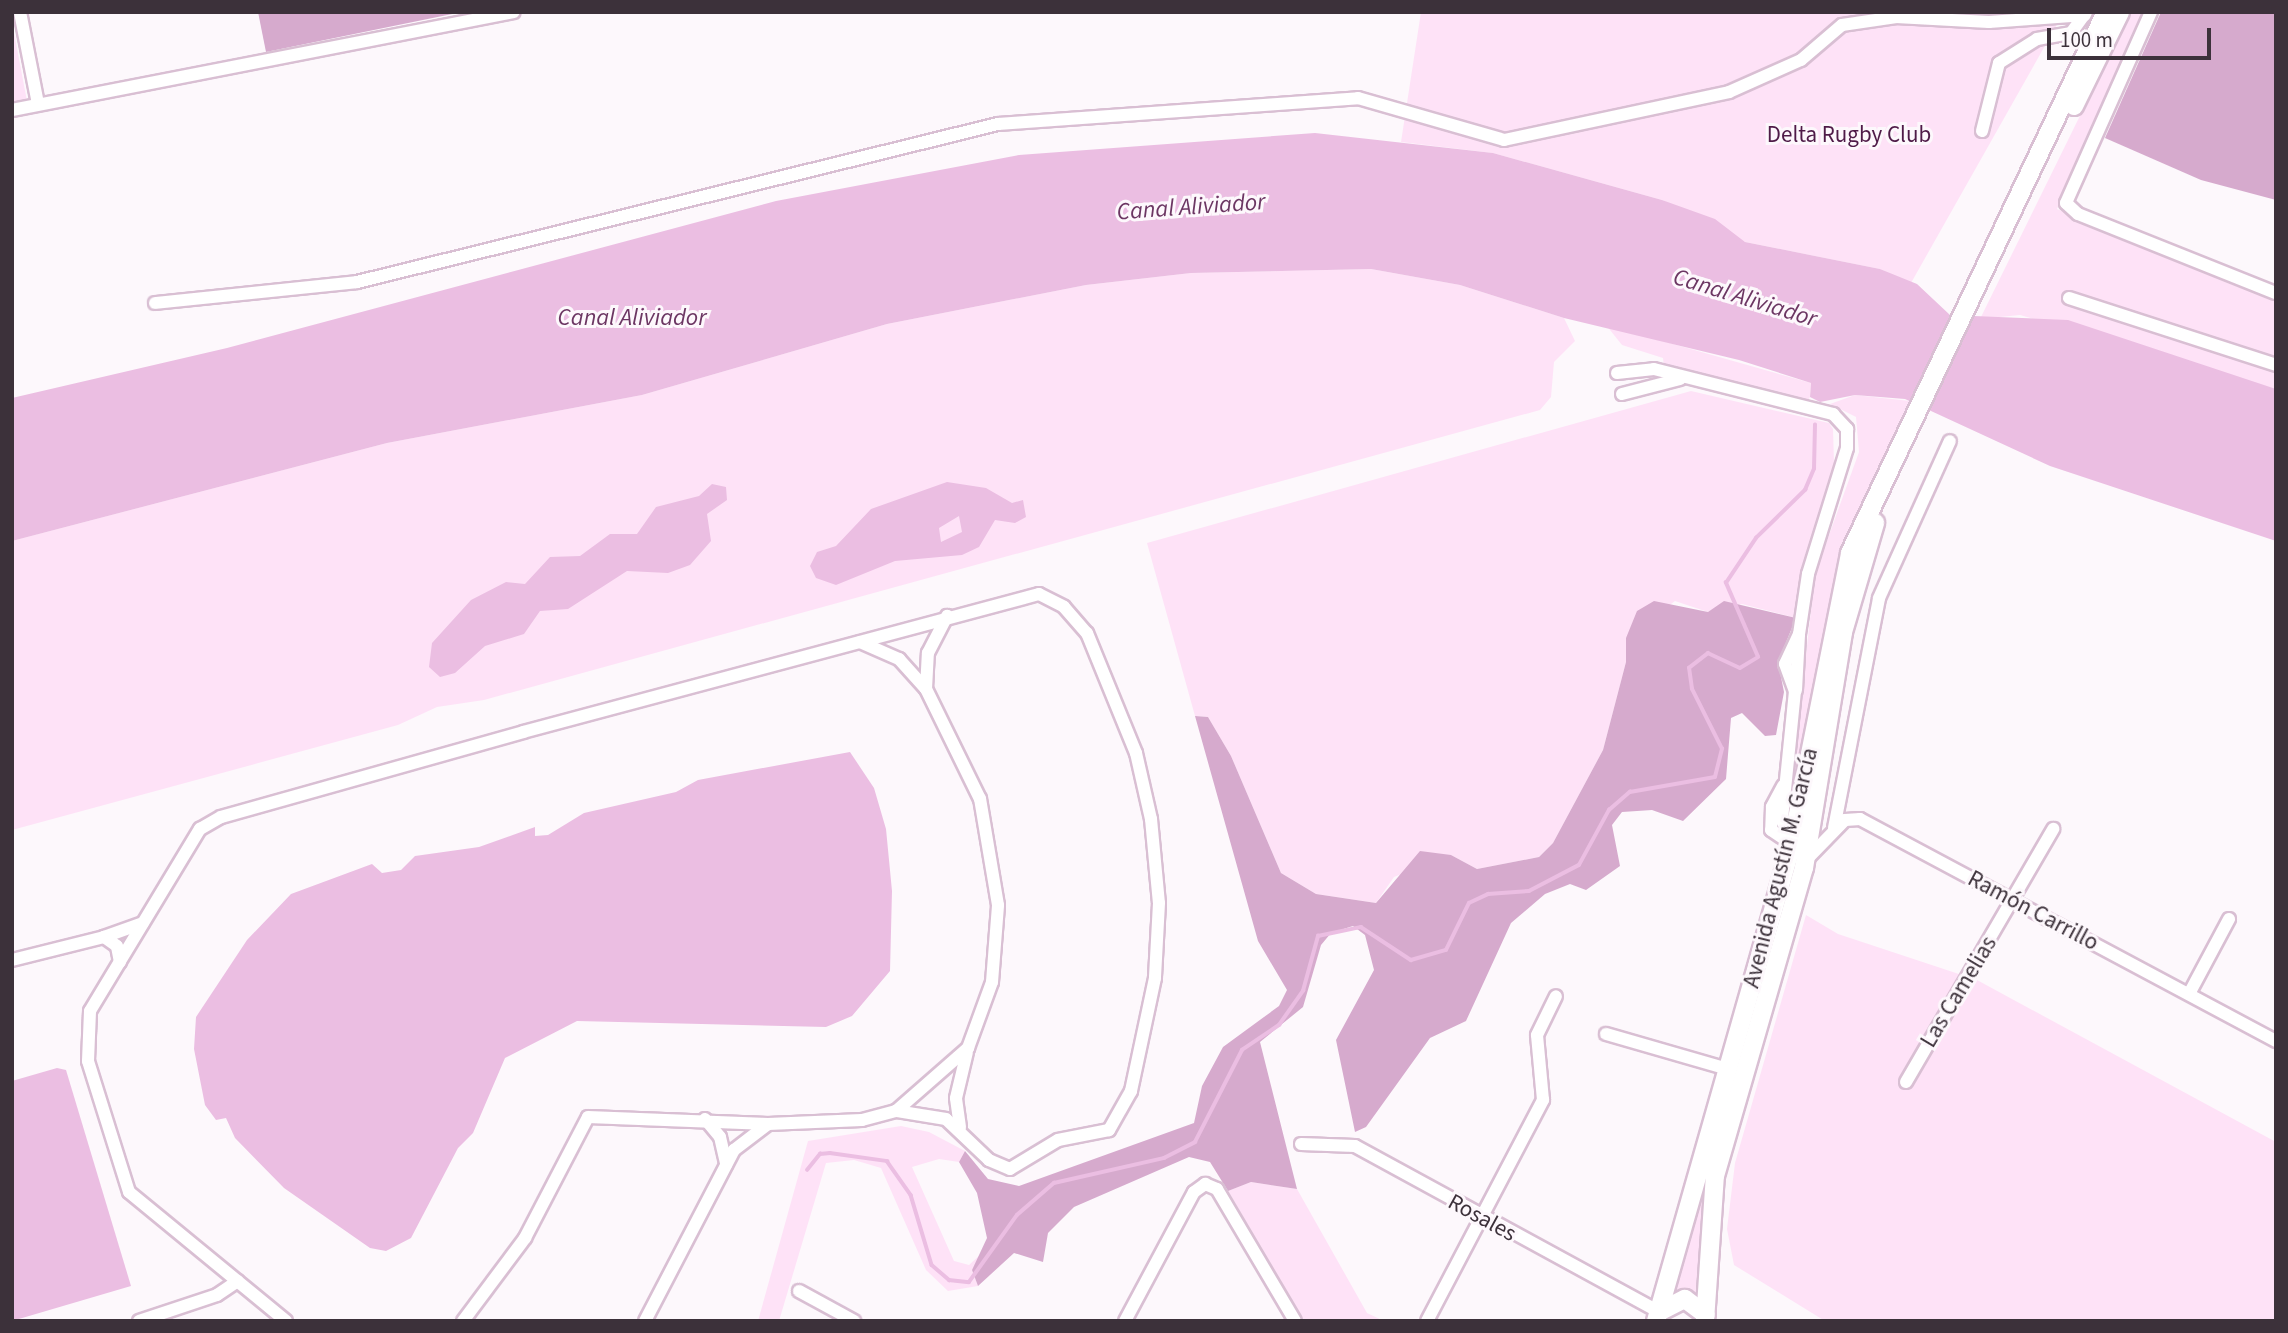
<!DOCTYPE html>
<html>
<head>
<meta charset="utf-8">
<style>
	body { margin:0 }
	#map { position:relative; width:2288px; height:1333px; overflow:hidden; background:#fdf8fc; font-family:"Source Sans 3",sans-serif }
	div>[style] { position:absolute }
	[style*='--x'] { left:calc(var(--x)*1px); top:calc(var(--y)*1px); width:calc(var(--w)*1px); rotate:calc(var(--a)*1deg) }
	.green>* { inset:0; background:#fee2f7 }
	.forest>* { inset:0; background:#d6aacd }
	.water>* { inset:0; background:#ebbee2 }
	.stream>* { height:3.5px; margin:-1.75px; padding:0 1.75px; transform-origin:1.75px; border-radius:1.75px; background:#ebbee2 }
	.roads { filter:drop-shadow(2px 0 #d9bfd3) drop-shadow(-2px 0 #d9bfd3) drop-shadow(0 2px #d9bfd3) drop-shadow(0 -2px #d9bfd3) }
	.minor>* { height:12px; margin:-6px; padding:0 6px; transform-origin:6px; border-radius:6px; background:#fff }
	.secondary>* { height:18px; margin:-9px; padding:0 9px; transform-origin:9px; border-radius:9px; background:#fff }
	span { translate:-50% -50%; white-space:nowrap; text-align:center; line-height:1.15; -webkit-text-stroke:6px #fdf8fc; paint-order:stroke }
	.park-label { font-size:23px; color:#4f1b48 }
	.street-label { font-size:23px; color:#3c313a }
	.water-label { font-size:24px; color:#6c3663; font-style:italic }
	.frame { position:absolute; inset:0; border:14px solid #3c313a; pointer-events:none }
	.scale { position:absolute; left:2047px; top:28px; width:164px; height:32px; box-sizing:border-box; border:4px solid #3c313a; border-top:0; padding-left:9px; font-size:21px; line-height:24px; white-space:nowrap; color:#3c313a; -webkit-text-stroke:5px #fdf8fc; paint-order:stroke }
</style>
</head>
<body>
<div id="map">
	<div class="green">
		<div style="clip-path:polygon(1421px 12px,2064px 12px,1911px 283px,1880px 269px,1745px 242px,1662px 200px,1493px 153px,1401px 142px)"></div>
		<div style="clip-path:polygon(2131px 12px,2144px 12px,2057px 209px,2276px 298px,2276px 389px,2020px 315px,1980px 319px)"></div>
		<div style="clip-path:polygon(12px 22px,27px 101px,12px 104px)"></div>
		<div style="clip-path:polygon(1371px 269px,1460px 285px,1564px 318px,1575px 341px,1554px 362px,1551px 397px,1540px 410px,484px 700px,437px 707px,398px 725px,12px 830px,12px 541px,387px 443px,642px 395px,887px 324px,1086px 285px,1191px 273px)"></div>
		<div style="clip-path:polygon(1606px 325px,1811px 383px,1810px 397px,1807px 402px,1664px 367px,1663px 358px,1622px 345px)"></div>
		<div style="clip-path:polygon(1691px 391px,1829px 423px,1833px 429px,1834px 463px,1803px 564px,1796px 618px,1742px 604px,1708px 612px,1675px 601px,1626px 638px,1626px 662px,1603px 750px,1553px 843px,1539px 857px,1477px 869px,1451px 855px,1394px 877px,1376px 903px,1316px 894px,1281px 873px,1231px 756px,1208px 717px,1195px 716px,1147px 543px)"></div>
		<div style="clip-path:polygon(1855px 395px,1910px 401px,1839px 558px,1787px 825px,1815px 574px,1859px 452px,1856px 417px,1830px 404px)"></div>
		<div style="clip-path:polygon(1806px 915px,1838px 934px,1977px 980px,2276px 1142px,2276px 1321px,1825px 1321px,1734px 1265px,1727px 1229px,1735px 1163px)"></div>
		<div style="clip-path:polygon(901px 1126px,929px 1132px,965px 1151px,959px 1162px,939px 1159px,912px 1167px,954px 1261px,969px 1265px,981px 1254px,972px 1270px,978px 1286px,948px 1291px,926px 1270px,881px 1168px,854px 1160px,826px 1163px,779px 1321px,758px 1321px,808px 1141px)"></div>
		<div style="clip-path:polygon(1712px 1150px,1699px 1295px,1673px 1291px)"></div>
		<div style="clip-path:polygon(1251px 1182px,1297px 1189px,1367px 1313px,1384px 1321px,1303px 1321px,1228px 1191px)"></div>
	</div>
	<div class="forest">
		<div style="clip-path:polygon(258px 12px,462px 12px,266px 52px)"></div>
		<div style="clip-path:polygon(2161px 12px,2276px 12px,2276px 200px,2201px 180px,2105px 138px)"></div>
		<div style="clip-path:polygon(1654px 601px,1708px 612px,1724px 601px,1796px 618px,1778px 662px,1784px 692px,1776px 735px,1765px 736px,1742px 713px,1731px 718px,1726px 779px,1683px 821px,1652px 810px,1622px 812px,1612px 825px,1620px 866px,1586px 890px,1570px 884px,1545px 894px,1511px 923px,1466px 1021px,1430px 1038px,1366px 1127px,1355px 1132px,1336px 1040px,1374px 970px,1365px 935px,1353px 926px,1331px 933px,1321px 945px,1303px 1007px,1260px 1042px,1297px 1189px,1251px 1182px,1228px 1191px,1210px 1162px,1189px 1157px,1074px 1207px,1048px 1233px,1043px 1262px,1014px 1253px,978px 1286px,972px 1270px,987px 1238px,977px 1193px,959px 1162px,965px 1151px,988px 1179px,1019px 1186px,1194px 1123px,1202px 1086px,1223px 1047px,1279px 1006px,1287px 990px,1258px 941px,1195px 716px,1208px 717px,1231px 756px,1281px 873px,1316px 894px,1376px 903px,1420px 851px,1451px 855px,1477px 869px,1539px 857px,1553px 843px,1603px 750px,1626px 662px,1626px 638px,1637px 611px)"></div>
	</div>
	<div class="water">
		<div style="clip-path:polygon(1315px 133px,1493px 153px,1662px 200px,1715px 219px,1745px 242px,1880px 269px,1917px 284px,1950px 315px,2068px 320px,2276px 389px,2276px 541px,2050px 466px,1905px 399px,1855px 395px,1820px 402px,1810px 397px,1811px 383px,1739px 360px,1564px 318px,1460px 285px,1371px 269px,1191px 273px,1086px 285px,887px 324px,642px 395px,387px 443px,12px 541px,12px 398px,227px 348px,776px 201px,1019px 155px)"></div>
		<div style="clip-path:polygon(evenodd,947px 482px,986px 488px,1012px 503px,1023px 500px,1026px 517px,1015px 523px,995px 520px,979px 547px,962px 555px,895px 561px,836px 585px,816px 578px,810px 566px,817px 552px,836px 546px,871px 509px,947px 482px,959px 516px,962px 532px,941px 542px,939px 528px,959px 516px)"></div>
		<div style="clip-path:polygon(712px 484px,726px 487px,727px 500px,707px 514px,711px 541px,690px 565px,668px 573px,627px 571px,568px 609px,540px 611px,524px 634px,485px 646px,455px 673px,440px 677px,429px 667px,432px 643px,471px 600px,506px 582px,525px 584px,550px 557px,580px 556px,610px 534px,637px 534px,656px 507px,699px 496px)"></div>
		<div style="clip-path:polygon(850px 752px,874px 788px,886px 829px,892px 891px,890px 971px,852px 1016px,826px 1027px,577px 1021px,505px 1058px,473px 1133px,458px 1148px,411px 1238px,386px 1251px,370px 1248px,284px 1188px,235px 1138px,226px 1118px,216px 1120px,205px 1105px,194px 1049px,196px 1017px,247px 940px,291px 894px,372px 864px,382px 873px,401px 870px,415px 856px,479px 847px,535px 827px,535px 836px,548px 835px,584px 813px,676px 792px,698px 780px)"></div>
		<div style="clip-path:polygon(57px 1068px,66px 1070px,131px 1286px,12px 1321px,12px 1081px)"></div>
	</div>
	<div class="stream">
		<div style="--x:807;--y:1170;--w:21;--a:-51"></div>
		<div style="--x:820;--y:1154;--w:10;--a:-6"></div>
		<div style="--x:830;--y:1153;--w:58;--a:8"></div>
		<div style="--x:887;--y:1161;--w:42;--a:54.8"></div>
		<div style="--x:911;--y:1195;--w:73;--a:73.3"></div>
		<div style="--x:932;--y:1265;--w:23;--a:41"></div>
		<div style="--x:949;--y:1280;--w:20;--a:6"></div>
		<div style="--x:969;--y:1282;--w:82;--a:-54.4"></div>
		<div style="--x:1017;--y:1215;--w:49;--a:-40.9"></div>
		<div style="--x:1054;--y:1183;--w:113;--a:-12.8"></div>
		<div style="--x:1164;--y:1158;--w:35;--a:-27"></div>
		<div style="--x:1195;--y:1142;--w:103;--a:-62.9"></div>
		<div style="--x:1242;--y:1050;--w:45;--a:-34"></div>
		<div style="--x:1279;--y:1025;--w:42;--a:-54.8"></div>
		<div style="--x:1303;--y:991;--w:57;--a:-74.7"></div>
		<div style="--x:1318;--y:936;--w:44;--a:-11.8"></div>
		<div style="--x:1361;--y:927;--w:60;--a:33.4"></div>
		<div style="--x:1411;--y:960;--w:36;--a:-16"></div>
		<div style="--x:1446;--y:950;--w:52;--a:-63.9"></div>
		<div style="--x:1469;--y:903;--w:21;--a:-25"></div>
		<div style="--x:1488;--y:894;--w:41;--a:-4.2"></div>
		<div style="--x:1529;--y:891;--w:56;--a:-27.5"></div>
		<div style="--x:1579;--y:865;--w:63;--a:-61.4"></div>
		<div style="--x:1609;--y:810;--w:28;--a:-41"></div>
		<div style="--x:1630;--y:792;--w:86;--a:-10"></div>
		<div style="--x:1715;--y:777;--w:29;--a:-76"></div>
		<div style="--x:1722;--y:749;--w:67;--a:-116.6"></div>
		<div style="--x:1692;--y:689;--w:21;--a:-98"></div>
		<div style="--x:1689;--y:668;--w:24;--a:-38"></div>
		<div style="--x:1708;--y:653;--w:35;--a:25"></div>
		<div style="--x:1740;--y:668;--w:21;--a:-31"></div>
		<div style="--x:1758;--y:657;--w:81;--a:-113.4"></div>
		<div style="--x:1726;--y:583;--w:54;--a:-56.3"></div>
		<div style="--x:1756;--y:538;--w:69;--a:-44.4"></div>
		<div style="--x:1805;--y:490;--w:23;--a:-67"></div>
		<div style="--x:1814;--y:469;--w:44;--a:-88.7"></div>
	</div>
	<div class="roads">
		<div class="minor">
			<div style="--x:20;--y:12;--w:94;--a:78.9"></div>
			<div style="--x:2151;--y:12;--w:209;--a:114"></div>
			<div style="--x:2066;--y:203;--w:16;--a:43"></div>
			<div style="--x:2078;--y:214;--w:213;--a:21.8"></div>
			<div style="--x:12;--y:110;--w:511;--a:-11.05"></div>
			<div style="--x:1982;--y:131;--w:70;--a:-76"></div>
			<div style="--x:1999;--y:63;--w:45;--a:-32.3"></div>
			<div style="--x:2037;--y:39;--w:35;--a:-10"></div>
			<div style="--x:2071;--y:33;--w:26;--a:-54"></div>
			<div style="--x:2069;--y:298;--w:218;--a:17.9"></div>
			<div style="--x:155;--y:303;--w:203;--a:-5.9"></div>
			<div style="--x:357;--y:282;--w:660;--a:-13.85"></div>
			<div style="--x:998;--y:124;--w:361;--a:-4.1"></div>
			<div style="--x:1358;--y:98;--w:152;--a:16"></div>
			<div style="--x:1504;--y:140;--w:230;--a:-12"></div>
			<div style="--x:1729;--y:92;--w:79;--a:-24"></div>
			<div style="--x:1801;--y:60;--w:54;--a:-40.5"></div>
			<div style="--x:1842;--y:25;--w:55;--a:-8.4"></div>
			<div style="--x:1896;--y:17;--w:93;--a:3.1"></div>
			<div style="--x:1989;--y:22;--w:96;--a:-4.2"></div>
			<div style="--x:1617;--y:373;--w:37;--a:-6"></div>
			<div style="--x:1654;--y:369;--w:185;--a:14.1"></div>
			<div style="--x:1833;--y:414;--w:21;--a:47"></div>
			<div style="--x:1847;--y:429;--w:19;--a:90"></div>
			<div style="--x:1847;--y:448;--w:132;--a:107.2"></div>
			<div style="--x:1808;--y:574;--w:61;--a:98.5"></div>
			<div style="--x:1799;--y:634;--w:33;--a:115"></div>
			<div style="--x:1785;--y:664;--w:29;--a:70"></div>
			<div style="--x:1795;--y:691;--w:130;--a:95.8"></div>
			<div style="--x:1782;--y:820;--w:26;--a:67"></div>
			<div style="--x:1622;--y:394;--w:60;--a:-14.5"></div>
			<div style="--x:860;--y:642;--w:43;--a:23.6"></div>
			<div style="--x:899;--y:659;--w:39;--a:48"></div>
			<div style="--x:1796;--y:690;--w:55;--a:-86.9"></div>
			<div style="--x:1783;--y:786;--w:24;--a:118"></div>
			<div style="--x:1772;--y:807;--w:23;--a:92"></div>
			<div style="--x:1771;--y:830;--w:25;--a:34"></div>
			<div style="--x:1834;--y:828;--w:234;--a:-78.9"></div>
			<div style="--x:1879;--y:598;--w:172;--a:-65.7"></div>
			<div style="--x:1808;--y:858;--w:53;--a:-45.8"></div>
			<div style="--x:1845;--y:820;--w:15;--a:-4"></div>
			<div style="--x:1860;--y:819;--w:472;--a:28.1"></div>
			<div style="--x:12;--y:960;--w:95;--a:-14"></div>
			<div style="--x:120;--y:962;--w:16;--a:-101"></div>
			<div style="--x:117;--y:946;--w:16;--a:-145"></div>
			<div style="--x:104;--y:937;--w:41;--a:-19.7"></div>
			<div style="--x:2189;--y:994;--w:85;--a:-61.9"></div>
			<div style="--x:1606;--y:1034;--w:127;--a:16"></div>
			<div style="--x:1906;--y:1082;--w:293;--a:-59.8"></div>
			<div style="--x:705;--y:1119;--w:23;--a:50"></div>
			<div style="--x:720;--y:1137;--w:28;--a:77"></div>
			<div style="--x:960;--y:1127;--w:29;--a:-98"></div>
			<div style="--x:956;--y:1098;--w:47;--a:-76.6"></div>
			<div style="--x:1301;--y:1144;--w:54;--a:2.1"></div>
			<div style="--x:1355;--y:1146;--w:346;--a:28.6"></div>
			<div style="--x:799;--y:1291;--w:63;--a:28.6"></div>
			<div style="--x:139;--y:1321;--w:82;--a:-18.4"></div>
			<div style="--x:217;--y:1295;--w:25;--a:-34"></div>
			<div style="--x:286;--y:1321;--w:203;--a:-140.6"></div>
			<div style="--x:129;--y:1192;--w:137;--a:-107.4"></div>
			<div style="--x:88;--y:1061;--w:50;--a:-87.7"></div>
			<div style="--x:90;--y:1011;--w:213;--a:-58.9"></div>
			<div style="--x:200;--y:829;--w:24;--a:-30"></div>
			<div style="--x:221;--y:817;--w:314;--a:-15.7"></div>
			<div style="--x:523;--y:732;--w:534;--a:-14.97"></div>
			<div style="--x:1039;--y:594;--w:28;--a:27"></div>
			<div style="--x:1064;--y:607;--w:35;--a:49"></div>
			<div style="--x:1087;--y:633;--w:130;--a:67.8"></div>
			<div style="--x:1136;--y:753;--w:68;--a:77.2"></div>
			<div style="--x:1151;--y:819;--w:84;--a:84.6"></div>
			<div style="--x:1159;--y:903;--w:75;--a:93.1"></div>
			<div style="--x:1155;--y:978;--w:116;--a:102"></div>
			<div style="--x:1131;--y:1091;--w:45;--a:119.4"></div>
			<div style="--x:1109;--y:1130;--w:52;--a:168.9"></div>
			<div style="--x:1058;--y:1140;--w:56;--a:148.9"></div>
			<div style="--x:1010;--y:1169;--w:23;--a:-157"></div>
			<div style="--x:989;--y:1160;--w:59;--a:-136.4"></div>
			<div style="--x:946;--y:1119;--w:51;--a:-170.9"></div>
			<div style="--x:463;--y:1321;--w:104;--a:-53.2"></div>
			<div style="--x:525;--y:1238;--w:136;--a:-62.5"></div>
			<div style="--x:588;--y:1117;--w:180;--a:2.2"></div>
			<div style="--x:768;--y:1124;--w:94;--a:-2.4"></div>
			<div style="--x:862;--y:1120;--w:35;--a:-15"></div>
			<div style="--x:896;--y:1111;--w:96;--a:-41.2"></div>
			<div style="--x:968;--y:1048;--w:70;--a:-70"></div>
			<div style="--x:992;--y:982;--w:77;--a:-85.5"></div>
			<div style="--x:998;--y:905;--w:108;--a:-99.6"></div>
			<div style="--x:980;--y:799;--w:123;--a:-116.1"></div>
			<div style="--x:926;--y:689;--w:36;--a:-87"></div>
			<div style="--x:928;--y:653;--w:42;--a:-62.8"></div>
			<div style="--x:645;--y:1321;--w:193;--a:-62.5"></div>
			<div style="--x:734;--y:1150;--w:43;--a:-37.4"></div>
			<div style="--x:1125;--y:1321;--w:146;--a:-61.9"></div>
			<div style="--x:1194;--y:1192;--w:14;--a:-36"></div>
			<div style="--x:1205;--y:1184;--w:13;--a:23"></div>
			<div style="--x:1217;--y:1189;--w:153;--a:59.4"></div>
			<div style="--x:1427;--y:1321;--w:250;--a:-62.3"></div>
			<div style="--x:1543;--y:1100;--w:65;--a:-95.3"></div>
			<div style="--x:1537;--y:1035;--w:43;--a:-64"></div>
		</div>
		<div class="secondary">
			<div style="--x:2074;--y:106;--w:105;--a:-63.9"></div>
			<div style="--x:1659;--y:1312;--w:29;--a:-27"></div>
			<div style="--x:1685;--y:1299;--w:26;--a:37"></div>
			<div style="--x:1656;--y:1321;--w:496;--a:-74.1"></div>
			<div style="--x:1792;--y:844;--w:297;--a:-78.7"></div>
			<div style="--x:1850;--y:553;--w:599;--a:-64.68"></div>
			<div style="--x:1705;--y:1321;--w:145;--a:-86.1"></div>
			<div style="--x:1715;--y:1176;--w:321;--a:-73.9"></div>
			<div style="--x:1804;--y:868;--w:239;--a:-80.6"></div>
			<div style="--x:1843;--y:632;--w:114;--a:-73.6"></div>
		</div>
	</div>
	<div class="park-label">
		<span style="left:1849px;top:135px">Delta Rugby Club</span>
	</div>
	<div class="street-label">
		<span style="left:1781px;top:868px;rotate:-76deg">Avenida Agustín M. García</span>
		<span style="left:2033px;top:911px;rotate:28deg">Ramón Carrillo</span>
		<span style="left:1959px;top:992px;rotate:-59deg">Las Camelias</span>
		<span style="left:1482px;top:1218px;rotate:29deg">Rosales</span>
	</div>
	<div class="water-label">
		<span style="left:1191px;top:207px;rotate:-4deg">Canal Aliviador</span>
		<span style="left:1745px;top:298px;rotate:17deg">Canal Aliviador</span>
		<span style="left:632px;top:318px">Canal Aliviador</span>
	</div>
	<div class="frame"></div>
	<div class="scale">100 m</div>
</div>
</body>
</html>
